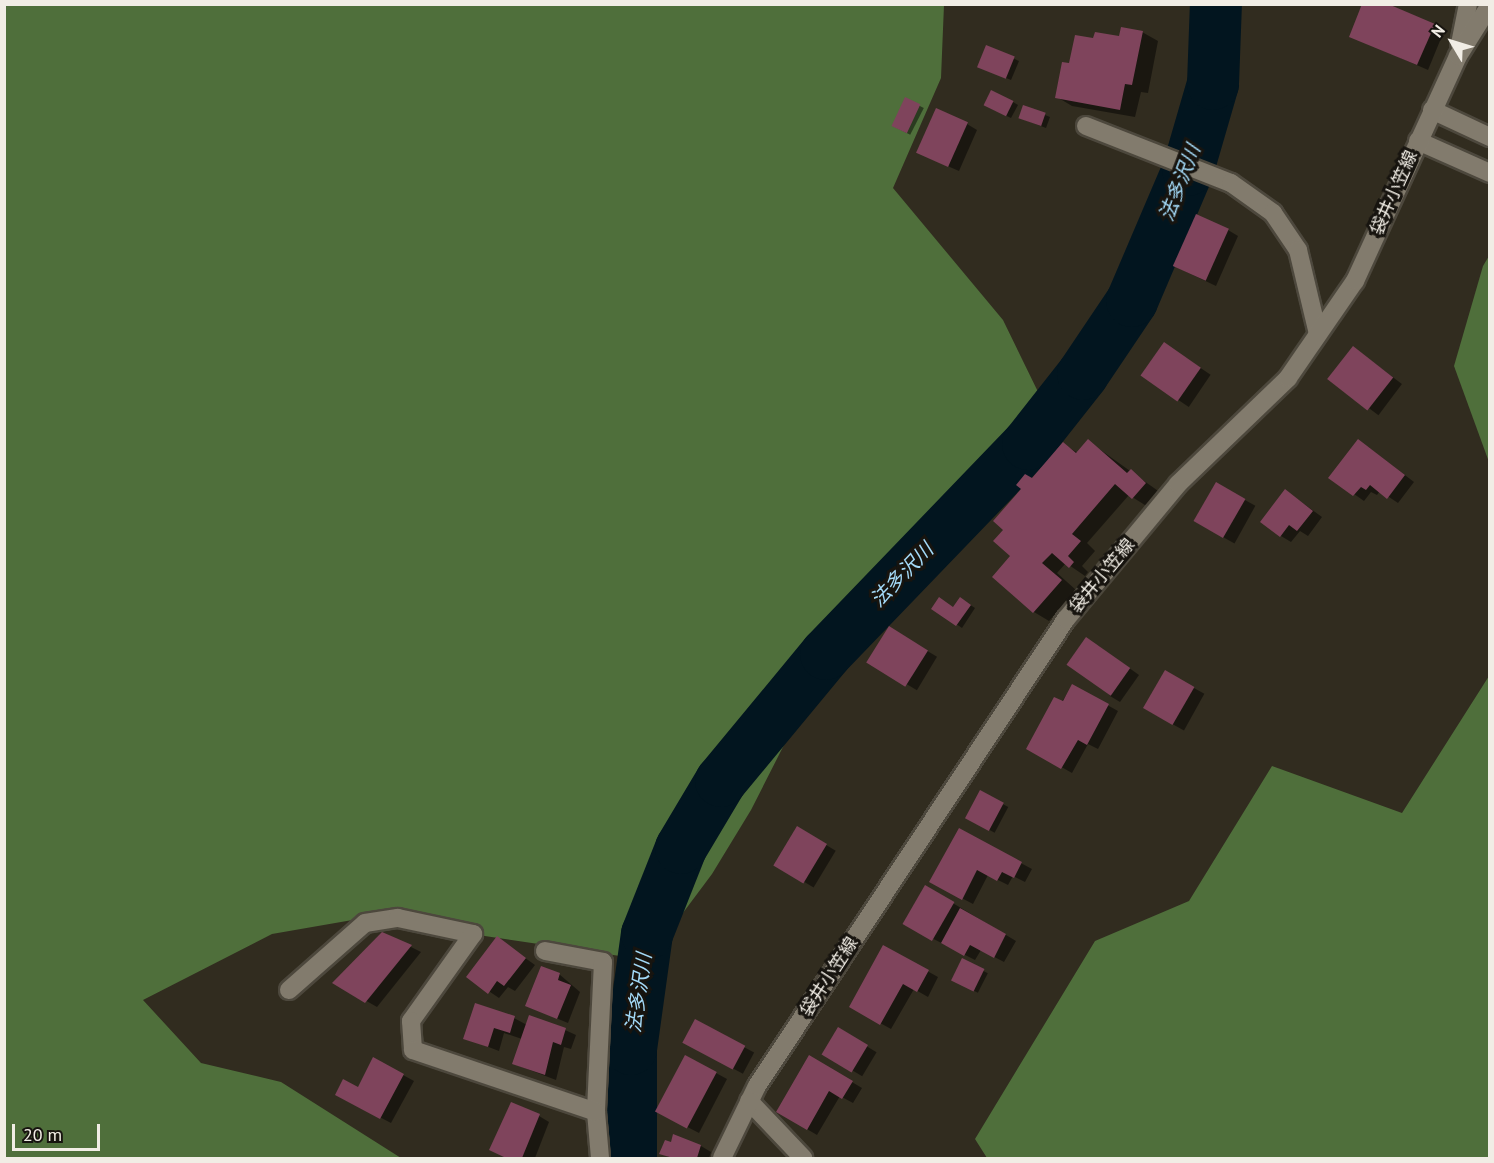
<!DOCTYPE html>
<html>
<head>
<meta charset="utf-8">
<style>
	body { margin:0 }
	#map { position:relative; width:1494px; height:1163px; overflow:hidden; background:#312c1f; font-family:"PT Sans","Noto Sans JP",sans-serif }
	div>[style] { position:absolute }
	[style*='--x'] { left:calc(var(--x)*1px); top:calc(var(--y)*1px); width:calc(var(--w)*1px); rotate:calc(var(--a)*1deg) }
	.forest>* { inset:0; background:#4f6f3b }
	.shadow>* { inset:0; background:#0007; transform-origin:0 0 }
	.river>* { height:52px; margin:-26px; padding:0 26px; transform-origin:26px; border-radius:26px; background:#02151f }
	.building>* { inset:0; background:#7f445c; transform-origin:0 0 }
	.roads { filter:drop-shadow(2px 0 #4d483d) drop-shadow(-2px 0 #4d483d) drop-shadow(0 2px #4d483d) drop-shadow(0 -2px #4d483d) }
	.street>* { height:18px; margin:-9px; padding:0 9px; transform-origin:9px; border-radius:9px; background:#827b6d }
	.secondary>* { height:18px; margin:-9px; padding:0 9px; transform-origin:9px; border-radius:9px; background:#827b6d }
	span { translate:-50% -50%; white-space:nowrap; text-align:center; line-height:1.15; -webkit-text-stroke:6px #17140f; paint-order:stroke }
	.street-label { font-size:18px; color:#f1ede5 }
	.water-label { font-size:20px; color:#a3d9f7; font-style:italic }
	.frame { position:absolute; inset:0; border:6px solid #f1ede5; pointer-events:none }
	.north { position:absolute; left:1422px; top:12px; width:60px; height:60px; -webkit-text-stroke:4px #17140f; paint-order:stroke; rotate:308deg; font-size:16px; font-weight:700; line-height:24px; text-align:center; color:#f1ede5 }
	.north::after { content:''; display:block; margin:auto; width:21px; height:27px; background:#f1ede5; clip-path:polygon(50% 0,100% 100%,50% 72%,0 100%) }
	.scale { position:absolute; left:12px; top:1124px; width:88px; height:27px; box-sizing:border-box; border:3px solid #f1ede5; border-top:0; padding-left:8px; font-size:18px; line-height:21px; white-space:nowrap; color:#f1ede5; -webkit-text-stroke:4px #17140f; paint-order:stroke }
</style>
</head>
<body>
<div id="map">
	<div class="forest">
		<div style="clip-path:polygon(5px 5px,944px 5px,941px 78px,893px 188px,1003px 320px,1042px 400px,824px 639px,785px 743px,751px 810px,712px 874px,653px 953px,620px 956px,364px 918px,272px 934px,143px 1000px,201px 1063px,281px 1082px,401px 1158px,5px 1158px)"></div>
		<div style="clip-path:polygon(1489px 256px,1489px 462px,1454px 366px,1483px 266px)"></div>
		<div style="clip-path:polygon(1489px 676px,1489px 1158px,987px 1158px,975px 1139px,1095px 941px,1189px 901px,1272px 766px,1402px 813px)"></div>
	</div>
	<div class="shadow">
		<div style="clip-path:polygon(1434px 25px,1444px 31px,1428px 70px,1351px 36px)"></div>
		<div style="clip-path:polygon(1142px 32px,1158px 41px,1148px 93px,1141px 92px,1135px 117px,1072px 106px,1057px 97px,1071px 65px,1121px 38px)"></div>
		<div style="clip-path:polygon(987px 47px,1019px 61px,1011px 80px,984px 69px)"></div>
		<div style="left:906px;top:99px;width:20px;height:30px;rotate:27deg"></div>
		<div style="clip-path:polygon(1013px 102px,1018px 105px,1011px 118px,990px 108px)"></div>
		<div style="clip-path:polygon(1045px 115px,1050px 117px,1046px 128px,1025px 120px)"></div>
		<div style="clip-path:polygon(967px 124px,977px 130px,959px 171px,929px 158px)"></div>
		<div style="clip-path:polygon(1228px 230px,1238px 236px,1216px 286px,1174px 266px)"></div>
		<div style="left:1165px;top:344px;width:55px;height:39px;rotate:34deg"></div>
		<div style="left:1354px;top:348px;width:60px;height:39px;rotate:37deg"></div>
		<div style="clip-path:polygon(1088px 441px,1161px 493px,1148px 507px,1129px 495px,1087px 543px,1095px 551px,1082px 566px,1088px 572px,1085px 576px,1066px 563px,1057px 573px,1076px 590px,1049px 621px,1034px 612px,1005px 529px,1033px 480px,1063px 444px,1078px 453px)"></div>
		<div style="clip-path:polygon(1368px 447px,1414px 482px,1398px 503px,1380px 491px,1377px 495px,1371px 492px,1364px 501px,1330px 477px)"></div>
		<div style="left:1216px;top:484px;width:45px;height:43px;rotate:29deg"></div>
		<div style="clip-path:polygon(1286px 491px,1322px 517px,1308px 536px,1300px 531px,1291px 542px,1281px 536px)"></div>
		<div style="clip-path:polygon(961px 599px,975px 608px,962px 628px,933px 608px,954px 608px)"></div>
		<div style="left:889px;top:628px;width:56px;height:39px;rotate:31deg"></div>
		<div style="clip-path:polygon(1097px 645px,1139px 675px,1120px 702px,1110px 696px)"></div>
		<div style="left:1165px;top:672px;width:45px;height:42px;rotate:29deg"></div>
		<div style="clip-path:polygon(1073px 686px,1118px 711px,1098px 749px,1088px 744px,1072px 773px,1028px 748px)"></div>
		<div style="left:980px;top:792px;width:32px;height:29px;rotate:28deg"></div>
		<div style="left:798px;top:828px;width:44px;height:43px;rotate:31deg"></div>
		<div style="clip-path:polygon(959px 830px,1032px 869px,1025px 882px,1013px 876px,1008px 885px,988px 875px,973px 904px,931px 882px)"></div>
		<div style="clip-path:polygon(926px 887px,1016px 941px,1004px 962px,981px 950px,975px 960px,904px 924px)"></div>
		<div style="clip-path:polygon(383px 933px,421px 952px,377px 1007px,335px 983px)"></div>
		<div style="clip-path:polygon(497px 938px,535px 965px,515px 991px,508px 987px,499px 998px,468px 977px)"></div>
		<div style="clip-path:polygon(884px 947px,938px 977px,928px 997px,914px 989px,891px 1029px,851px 1007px)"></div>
		<div style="left:962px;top:960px;width:29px;height:22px;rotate:27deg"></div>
		<div style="clip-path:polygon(559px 974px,580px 992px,568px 1023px,527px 1006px)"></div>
		<div style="clip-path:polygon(514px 1018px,527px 1025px,565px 1030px,576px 1035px,571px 1049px,564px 1047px,556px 1080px,514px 1064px,522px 1039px,504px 1033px,499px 1051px,465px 1038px)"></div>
		<div style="left:695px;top:1021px;width:67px;height:24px;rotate:28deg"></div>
		<div style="left:838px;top:1029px;width:45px;height:28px;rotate:31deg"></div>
		<div style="clip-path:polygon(810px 1057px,862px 1088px,853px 1103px,840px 1096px,817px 1135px,778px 1112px)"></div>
		<div style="clip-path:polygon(716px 1073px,727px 1079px,699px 1133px,668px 1117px)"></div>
		<div style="clip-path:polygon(403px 1075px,414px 1081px,391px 1123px,347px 1100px,358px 1089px)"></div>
		<div style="clip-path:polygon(539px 1116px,549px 1122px,535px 1158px,507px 1158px,491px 1150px)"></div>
		<div style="clip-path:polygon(701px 1146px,711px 1152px,709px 1158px,671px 1158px,661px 1153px)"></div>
	</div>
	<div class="river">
		<div style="--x:631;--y:1158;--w:109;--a:-90"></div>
		<div style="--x:631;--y:1049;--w:116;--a:-82.1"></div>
		<div style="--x:647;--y:934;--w:92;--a:-68.4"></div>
		<div style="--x:681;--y:848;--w:78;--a:-59.2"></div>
		<div style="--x:721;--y:781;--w:165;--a:-50.4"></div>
		<div style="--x:826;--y:654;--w:291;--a:-46.1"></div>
		<div style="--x:1028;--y:444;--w:89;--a:-51.8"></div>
		<div style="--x:1083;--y:374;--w:88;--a:-56.1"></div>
		<div style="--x:1132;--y:301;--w:142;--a:-66.9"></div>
		<div style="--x:1188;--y:170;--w:90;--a:-73.8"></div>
		<div style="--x:1213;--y:84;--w:80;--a:-87.9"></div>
	</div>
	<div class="building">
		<div style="clip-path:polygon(1362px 4px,1388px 4px,1435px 24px,1417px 65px,1349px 37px)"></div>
		<div style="clip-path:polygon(1121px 27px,1143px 31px,1132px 85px,1125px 84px,1120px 110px,1055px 98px,1062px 62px,1069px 63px,1075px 35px,1093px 38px,1095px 32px,1119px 36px)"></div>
		<div style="left:986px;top:45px;width:31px;height:24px;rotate:22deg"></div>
		<div style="left:991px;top:90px;width:25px;height:17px;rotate:26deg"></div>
		<div style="left:905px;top:97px;width:17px;height:32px;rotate:25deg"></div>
		<div style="left:1023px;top:105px;width:24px;height:14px;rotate:19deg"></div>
		<div style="left:936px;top:108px;width:35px;height:49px;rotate:24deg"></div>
		<div style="left:1196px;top:214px;width:36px;height:57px;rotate:24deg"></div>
		<div style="left:1164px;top:342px;width:45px;height:41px;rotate:35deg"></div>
		<div style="left:1353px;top:346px;width:51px;height:42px;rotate:38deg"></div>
		<div style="clip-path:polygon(1088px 439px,1127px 473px,1131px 469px,1146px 483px,1132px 499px,1115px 484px,1072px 534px,1081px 541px,1068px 556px,1074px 562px,1069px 568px,1052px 553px,1042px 563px,1062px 580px,1033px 613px,992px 577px,1010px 556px,993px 541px,1003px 530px,993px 521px,1021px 489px,1016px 485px,1025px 474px,1032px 478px,1063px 442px,1076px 453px)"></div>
		<div style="clip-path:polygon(1358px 439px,1405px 475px,1387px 499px,1370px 485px,1366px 490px,1361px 487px,1353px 496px,1328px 478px)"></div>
		<div style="left:1216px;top:482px;width:34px;height:45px;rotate:30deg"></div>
		<div style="clip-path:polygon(1285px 489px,1313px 511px,1297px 531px,1289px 525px,1280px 537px,1260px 522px)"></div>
		<div style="clip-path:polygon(939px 597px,953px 607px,960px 597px,971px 605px,956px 626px,931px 609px)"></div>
		<div style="left:889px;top:626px;width:46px;height:43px;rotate:32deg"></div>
		<div style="left:1086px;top:637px;width:54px;height:34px;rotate:35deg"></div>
		<div style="left:1165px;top:670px;width:34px;height:44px;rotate:30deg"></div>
		<div style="clip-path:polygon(1072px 684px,1109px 704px,1087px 745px,1078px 740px,1061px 769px,1026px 749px,1054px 697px,1063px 701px)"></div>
		<div style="left:980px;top:790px;width:27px;height:32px;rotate:28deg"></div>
		<div style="left:797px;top:826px;width:35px;height:46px;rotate:31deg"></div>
		<div style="clip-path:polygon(959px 828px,1022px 862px,1014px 878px,1002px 872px,997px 881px,977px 870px,962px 900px,929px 882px)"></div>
		<div style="left:925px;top:885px;width:34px;height:45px;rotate:30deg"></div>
		<div style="clip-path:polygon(960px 908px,1006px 934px,994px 958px,970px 945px,964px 956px,941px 943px)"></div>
		<div style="clip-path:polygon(382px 932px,412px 945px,365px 1003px,332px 983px)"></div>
		<div style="clip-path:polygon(497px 936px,526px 958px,504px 986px,497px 981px,488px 994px,466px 977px)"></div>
		<div style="clip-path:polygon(883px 945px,929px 970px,917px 992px,903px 984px,880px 1025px,849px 1007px)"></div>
		<div style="left:962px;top:958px;width:25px;height:25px;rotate:26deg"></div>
		<div style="clip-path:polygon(541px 966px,560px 973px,558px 980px,571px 985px,557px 1019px,525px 1006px)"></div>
		<div style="clip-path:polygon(475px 1003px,515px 1016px,510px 1033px,494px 1028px,488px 1047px,463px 1039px)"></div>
		<div style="clip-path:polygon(529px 1015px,566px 1028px,561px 1045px,553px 1042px,545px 1075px,512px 1064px)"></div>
		<div style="left:695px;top:1019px;width:57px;height:27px;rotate:28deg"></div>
		<div style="left:838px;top:1027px;width:35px;height:32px;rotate:31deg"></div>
		<div style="left:685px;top:1055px;width:36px;height:64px;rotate:28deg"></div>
		<div style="clip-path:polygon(809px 1055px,853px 1081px,842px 1099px,829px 1091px,807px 1130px,776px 1112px)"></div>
		<div style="clip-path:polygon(373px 1057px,404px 1074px,380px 1119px,335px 1095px,343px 1079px,358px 1087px)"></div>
		<div style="clip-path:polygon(511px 1102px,540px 1114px,522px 1158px,506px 1158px,489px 1150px)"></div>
		<div style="clip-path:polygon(673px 1134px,701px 1145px,697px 1158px,673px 1158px,659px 1154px,665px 1140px,671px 1142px)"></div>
	</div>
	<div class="roads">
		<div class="street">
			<div style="--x:1432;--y:110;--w:64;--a:25"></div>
			<div style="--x:1086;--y:126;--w:156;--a:21.5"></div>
			<div style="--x:1231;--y:183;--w:52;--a:35.5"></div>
			<div style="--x:1273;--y:213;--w:45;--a:56"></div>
			<div style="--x:1298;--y:250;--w:86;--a:76.6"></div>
			<div style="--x:1418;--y:141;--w:79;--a:24"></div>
			<div style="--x:545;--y:951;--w:59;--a:10.7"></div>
			<div style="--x:603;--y:962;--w:150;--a:92.7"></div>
			<div style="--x:596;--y:1112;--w:46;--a:85"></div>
			<div style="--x:289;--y:990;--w:101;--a:-41.4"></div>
			<div style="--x:365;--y:923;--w:33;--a:-9"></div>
			<div style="--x:398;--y:918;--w:77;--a:12"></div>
			<div style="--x:473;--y:934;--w:107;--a:125.5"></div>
			<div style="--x:411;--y:1021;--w:29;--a:86"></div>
			<div style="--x:413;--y:1050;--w:193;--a:18.7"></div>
			<div style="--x:749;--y:1101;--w:79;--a:46.5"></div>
		</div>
		<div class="secondary">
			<div style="--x:1460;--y:44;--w:41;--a:-78.7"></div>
			<div style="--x:722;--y:1158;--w:80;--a:-64.1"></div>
			<div style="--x:757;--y:1086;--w:560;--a:-56.51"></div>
			<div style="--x:1066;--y:619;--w:175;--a:-50.3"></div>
			<div style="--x:1178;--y:484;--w:153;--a:-43.9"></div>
			<div style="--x:1288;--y:378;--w:118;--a:-55.4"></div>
			<div style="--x:1355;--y:281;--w:247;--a:-65.4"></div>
			<div style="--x:1458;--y:56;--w:60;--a:-57.9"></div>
		</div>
	</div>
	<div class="street-label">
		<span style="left:1394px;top:193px;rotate:-66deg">袋井小笠線</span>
		<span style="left:1102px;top:576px;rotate:-50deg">袋井小笠線</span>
		<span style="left:829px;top:977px;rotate:-57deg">袋井小笠線</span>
	</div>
	<div class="water-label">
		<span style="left:1180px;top:183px;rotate:-69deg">法多沢川</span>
		<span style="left:902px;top:575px;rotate:-46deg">法多沢川</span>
		<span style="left:639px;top:993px;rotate:-82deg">法多沢川</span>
	</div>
	<div class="frame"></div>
	<div class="north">N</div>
	<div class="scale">20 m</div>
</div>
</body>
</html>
